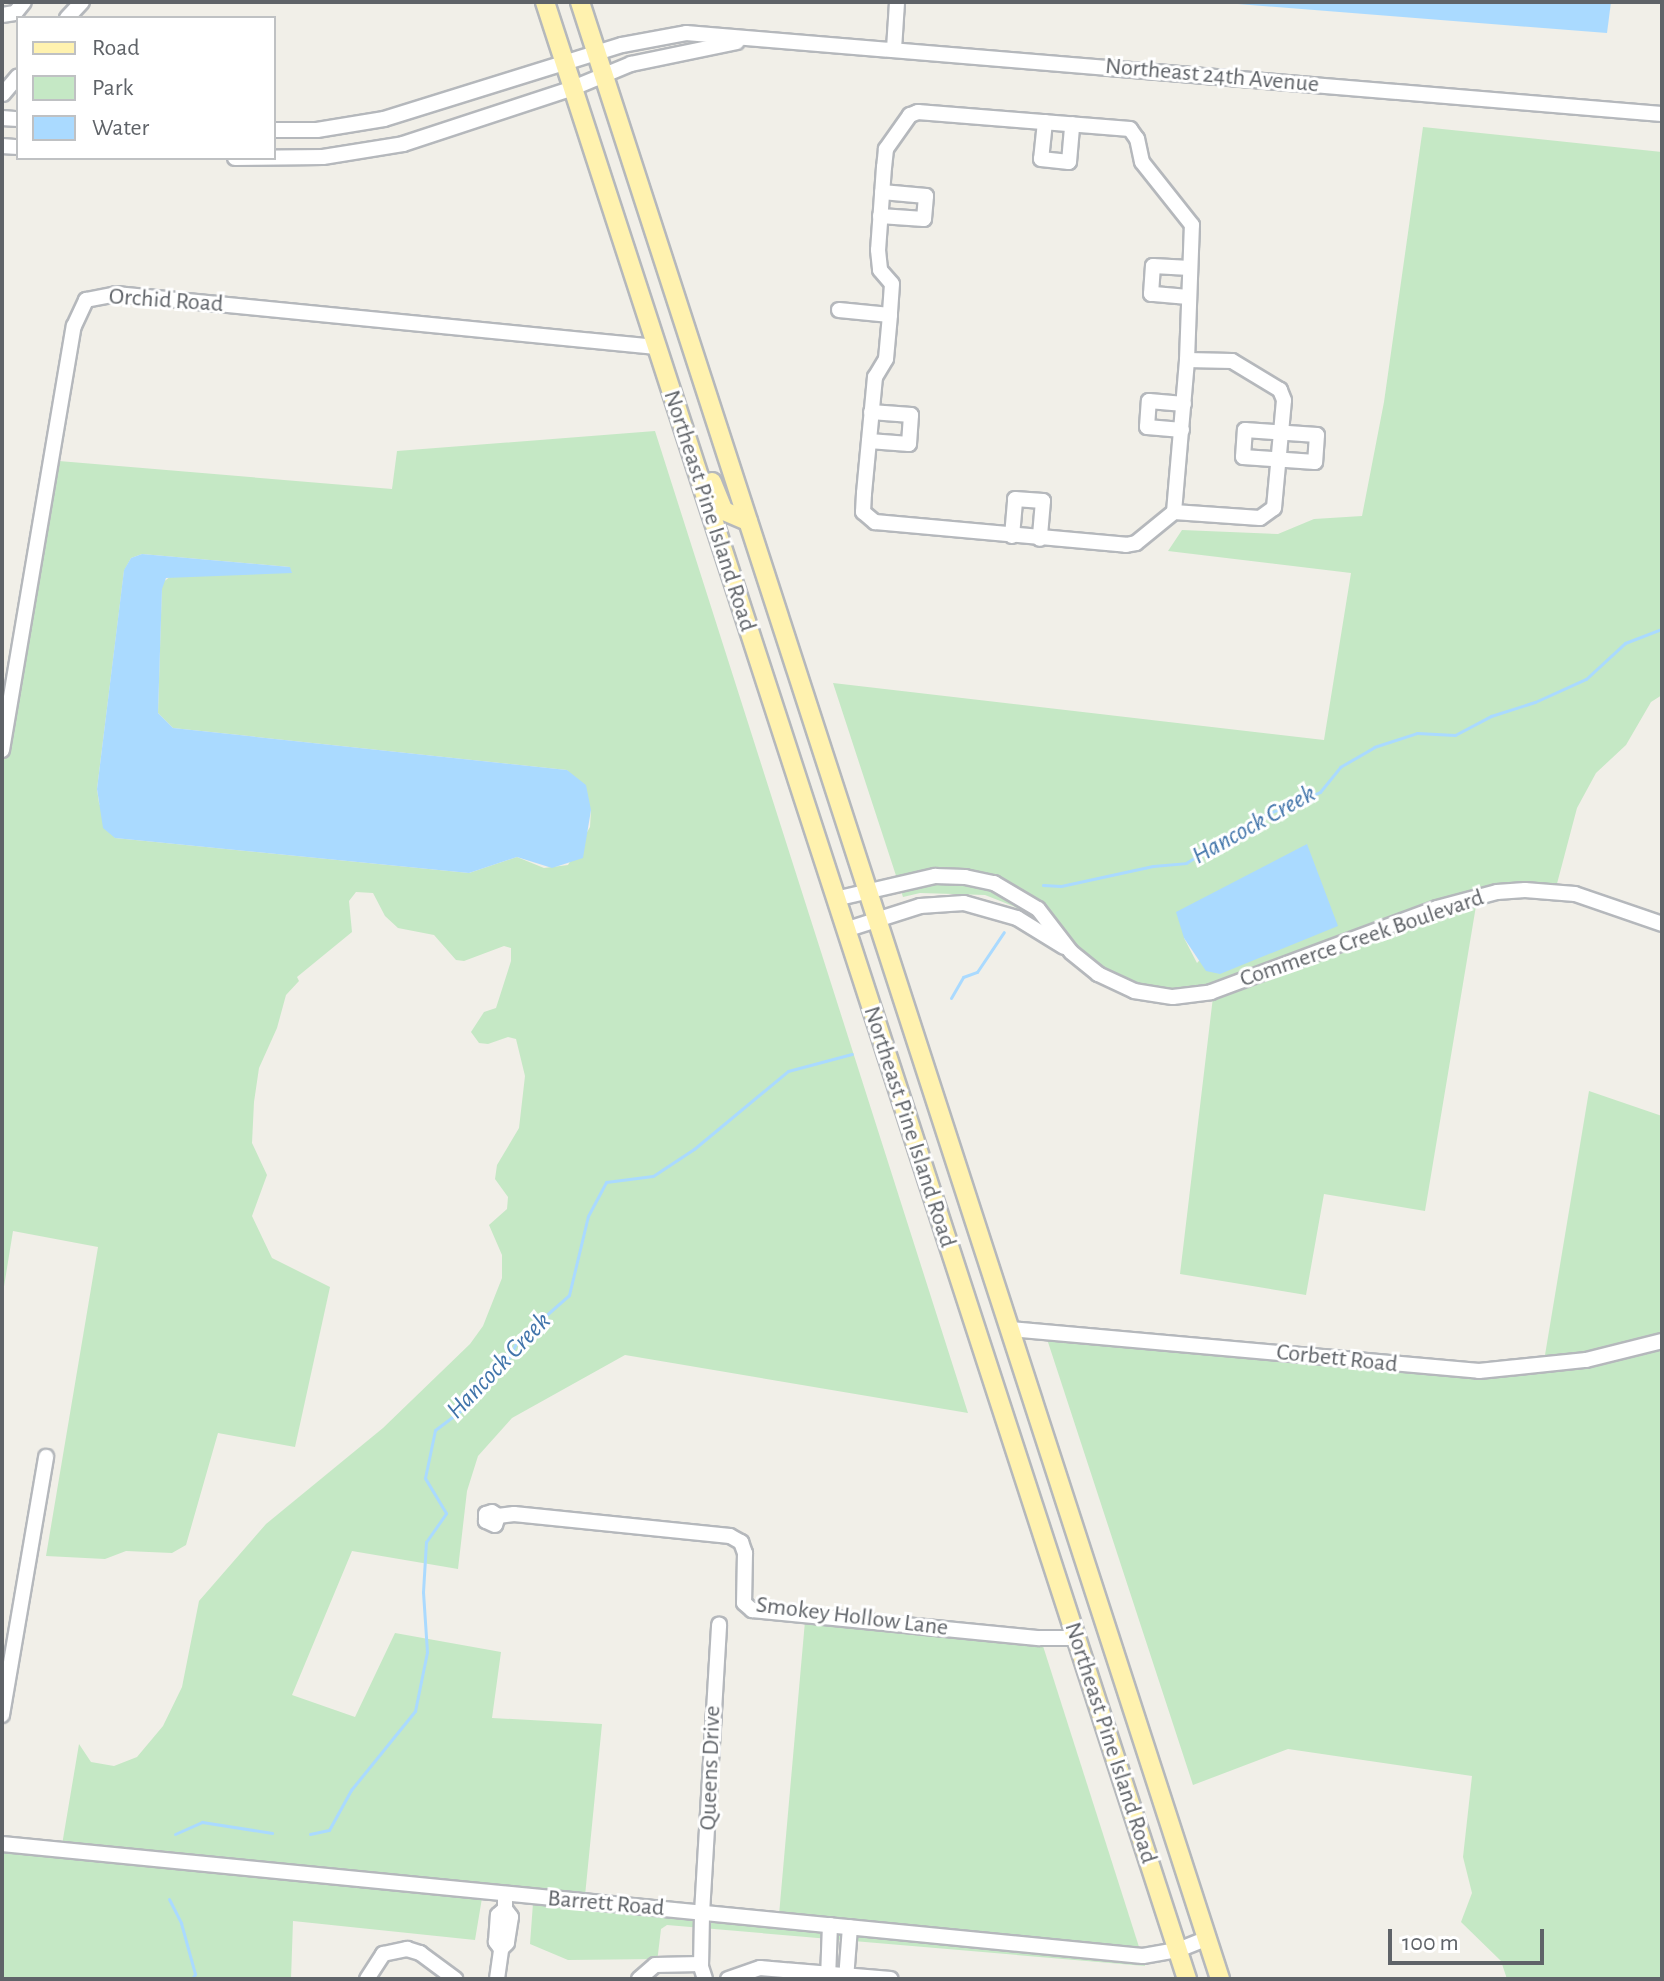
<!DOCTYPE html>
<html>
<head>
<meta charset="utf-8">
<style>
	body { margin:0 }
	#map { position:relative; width:1664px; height:1981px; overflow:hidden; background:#f1efe8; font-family:"Alegreya Sans",sans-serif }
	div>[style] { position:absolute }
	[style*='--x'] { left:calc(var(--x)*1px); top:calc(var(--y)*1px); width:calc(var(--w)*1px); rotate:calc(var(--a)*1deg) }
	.green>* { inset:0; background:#c5e8c5 }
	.water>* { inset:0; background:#aadaff }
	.stream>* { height:3px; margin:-1.5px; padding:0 1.5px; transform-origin:1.5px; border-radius:1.5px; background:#aadaff }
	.roads { filter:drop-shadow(2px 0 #b5b8bc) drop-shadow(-2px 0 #b5b8bc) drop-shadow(0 2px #b5b8bc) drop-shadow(0 -2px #b5b8bc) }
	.minor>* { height:14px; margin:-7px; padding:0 7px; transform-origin:7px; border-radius:7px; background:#fff }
	.major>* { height:18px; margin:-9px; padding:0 9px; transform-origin:9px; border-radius:9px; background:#fff2af }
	span { translate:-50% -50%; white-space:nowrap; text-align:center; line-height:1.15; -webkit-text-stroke:6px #fff; paint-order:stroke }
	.street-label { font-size:24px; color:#5f6368 }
	.water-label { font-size:26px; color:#4174aa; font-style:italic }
	.frame { position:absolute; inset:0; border:4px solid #5f6368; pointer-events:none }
	.legend { position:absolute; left:16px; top:16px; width:260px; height:144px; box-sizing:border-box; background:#fff; border:2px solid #bfc1c3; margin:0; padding:10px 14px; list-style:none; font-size:24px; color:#5f6368 }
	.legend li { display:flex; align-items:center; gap:16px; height:40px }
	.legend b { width:40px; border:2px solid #bfc1c3 }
	.scale { position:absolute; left:1388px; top:1929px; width:156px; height:36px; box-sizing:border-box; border:4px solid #5f6368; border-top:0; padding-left:10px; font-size:24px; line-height:28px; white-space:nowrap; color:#5f6368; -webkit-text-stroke:6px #fff; paint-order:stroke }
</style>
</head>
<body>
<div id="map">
	<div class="green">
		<div style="clip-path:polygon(evenodd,1423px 127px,1662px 152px,1662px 695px,1651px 702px,1626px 745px,1596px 773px,1577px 808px,1554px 895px,1528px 893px,1477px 900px,1425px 1211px,1324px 1194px,1306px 1295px,1180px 1274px,1213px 997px,1170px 1002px,1108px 983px,1038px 921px,1013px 906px,985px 895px,920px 893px,903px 897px,833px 683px,1324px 740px,1351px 573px,1168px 551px,1182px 530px,1278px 534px,1314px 519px,1362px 516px,1384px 402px,1423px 127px,1307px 844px,1197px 963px,1184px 938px,1307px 844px)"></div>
		<div style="clip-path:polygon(evenodd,655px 431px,968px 1413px,625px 1355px,512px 1418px,478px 1456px,467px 1491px,458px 1569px,352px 1551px,292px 1695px,355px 1717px,395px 1633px,501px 1652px,492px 1718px,602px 1724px,585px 1896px,62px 1845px,79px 1744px,91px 1762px,114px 1766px,137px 1757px,163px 1726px,182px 1687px,199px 1601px,266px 1524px,383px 1428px,470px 1344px,483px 1326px,502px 1278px,502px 1255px,489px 1225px,507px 1209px,508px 1197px,495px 1179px,497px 1165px,519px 1128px,525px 1076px,516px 1039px,508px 1037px,488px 1044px,479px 1043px,471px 1032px,484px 1012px,496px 1008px,511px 961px,511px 948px,504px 946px,464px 961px,456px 960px,434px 935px,398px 928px,385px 916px,373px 893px,356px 892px,349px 901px,352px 932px,297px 977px,299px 981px,286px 995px,277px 1028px,259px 1068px,254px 1102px,252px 1143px,267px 1175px,252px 1216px,272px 1258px,330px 1287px,295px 1447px,218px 1433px,186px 1545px,172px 1553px,126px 1551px,105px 1559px,46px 1556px,98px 1247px,13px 1231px,2px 1299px,2px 739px,47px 460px,392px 489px,397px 451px,655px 431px,142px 554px,290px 567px,171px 576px,162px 583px,158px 713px,173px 728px,567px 770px,591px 810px,590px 827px,568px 865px,544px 868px,517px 857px,469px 873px,115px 838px,99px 803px,97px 789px,124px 571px,131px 558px,142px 554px)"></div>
		<div style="clip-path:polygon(1589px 1091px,1662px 1116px,1662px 1335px,1613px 1349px,1544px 1361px)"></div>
		<div style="clip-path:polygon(1046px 1336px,1371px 1370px,1479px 1376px,1588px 1366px,1662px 1346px,1662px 1979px,1507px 1979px,1501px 1961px,1461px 1922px,1472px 1893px,1463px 1857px,1472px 1776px,1288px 1749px,1193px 1785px)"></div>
		<div style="clip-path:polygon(805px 1621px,1043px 1646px,1140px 1950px,779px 1915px)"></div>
		<div style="clip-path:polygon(2px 1850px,1144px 1961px,1145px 1966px,667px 1925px,661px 1929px,655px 1979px,656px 1959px,568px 1960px,530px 1944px,533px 1903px,482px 1898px,475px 1940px,293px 1921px,291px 1979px,2px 1979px)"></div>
	</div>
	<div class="water">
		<div style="clip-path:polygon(1213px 2px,1611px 2px,1607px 33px)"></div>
		<div style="clip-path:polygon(142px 554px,290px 567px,292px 573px,166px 578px,162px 589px,158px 713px,173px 728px,567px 770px,586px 785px,591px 810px,583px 858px,552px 868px,517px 857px,469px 873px,115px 838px,103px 828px,97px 789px,124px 570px,131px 558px)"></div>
		<div style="clip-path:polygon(1307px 844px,1338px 926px,1220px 974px,1206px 971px,1184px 938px,1176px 912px)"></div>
	</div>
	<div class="stream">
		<div style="--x:1043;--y:885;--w:18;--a:3"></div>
		<div style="--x:1061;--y:886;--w:94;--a:-12.3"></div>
		<div style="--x:1153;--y:866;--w:33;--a:-5"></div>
		<div style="--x:1186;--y:863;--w:85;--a:-32"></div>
		<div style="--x:1258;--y:818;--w:67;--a:-22.8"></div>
		<div style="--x:1320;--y:792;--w:32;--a:-51"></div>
		<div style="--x:1340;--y:767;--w:39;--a:-30"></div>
		<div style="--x:1374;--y:747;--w:45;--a:-18"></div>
		<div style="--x:1417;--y:733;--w:38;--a:3"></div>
		<div style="--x:1455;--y:735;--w:41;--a:-27.8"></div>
		<div style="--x:1491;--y:716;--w:46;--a:-17.7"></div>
		<div style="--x:1535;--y:702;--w:56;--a:-24.3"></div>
		<div style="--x:1586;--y:679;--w:53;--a:-42.7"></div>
		<div style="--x:1625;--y:643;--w:40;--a:-21"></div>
		<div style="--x:951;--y:998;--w:24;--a:-60"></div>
		<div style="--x:963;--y:977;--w:15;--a:-20"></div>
		<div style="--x:977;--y:972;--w:48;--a:-56"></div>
		<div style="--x:175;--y:1834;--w:30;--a:-24"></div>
		<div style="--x:202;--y:1822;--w:71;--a:8.9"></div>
		<div style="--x:310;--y:1834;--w:19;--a:-12"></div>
		<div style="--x:329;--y:1830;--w:46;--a:-61.2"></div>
		<div style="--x:351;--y:1790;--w:102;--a:-51"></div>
		<div style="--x:415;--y:1711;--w:60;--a:-78.5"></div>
		<div style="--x:427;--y:1652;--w:60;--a:-93.8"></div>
		<div style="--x:423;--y:1592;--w:50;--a:-86.6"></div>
		<div style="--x:426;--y:1542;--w:35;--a:-55"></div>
		<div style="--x:446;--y:1513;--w:41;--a:-121"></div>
		<div style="--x:425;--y:1478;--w:49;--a:-78.2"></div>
		<div style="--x:435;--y:1430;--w:45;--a:-36.9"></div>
		<div style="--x:471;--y:1403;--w:47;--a:-46.7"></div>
		<div style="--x:503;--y:1369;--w:33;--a:-63"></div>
		<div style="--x:518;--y:1340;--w:68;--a:-41.4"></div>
		<div style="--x:569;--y:1295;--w:81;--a:-76.5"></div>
		<div style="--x:588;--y:1216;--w:38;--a:-62"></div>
		<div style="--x:606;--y:1182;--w:47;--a:-7.3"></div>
		<div style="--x:653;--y:1176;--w:49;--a:-33.4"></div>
		<div style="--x:694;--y:1149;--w:122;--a:-39.7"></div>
		<div style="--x:788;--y:1071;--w:66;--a:-14.9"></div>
		<div style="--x:169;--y:1899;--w:27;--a:63"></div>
		<div style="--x:181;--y:1923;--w:53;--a:74.6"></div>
		<div style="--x:195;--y:1974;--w:6;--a:121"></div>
	</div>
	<div class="roads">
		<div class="minor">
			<div style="--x:2;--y:15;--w:13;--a:-9"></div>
			<div style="--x:15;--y:13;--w:14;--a:-51"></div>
			<div style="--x:67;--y:18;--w:22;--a:-47"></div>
			<div style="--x:894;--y:49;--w:47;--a:-86.3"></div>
			<div style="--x:3;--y:94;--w:23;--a:-50"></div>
			<div style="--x:2;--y:118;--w:16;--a:4"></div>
			<div style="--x:1045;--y:122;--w:37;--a:96"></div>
			<div style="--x:1041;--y:159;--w:28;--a:6"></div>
			<div style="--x:1069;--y:162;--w:38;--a:-85"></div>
			<div style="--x:274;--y:130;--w:43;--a:0"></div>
			<div style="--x:317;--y:130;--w:68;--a:-9.3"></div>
			<div style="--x:384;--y:119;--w:249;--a:-17.3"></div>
			<div style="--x:622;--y:45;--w:65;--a:-10.6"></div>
			<div style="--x:686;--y:33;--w:979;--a:4.74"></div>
			<div style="--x:2;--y:146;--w:16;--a:4"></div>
			<div style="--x:235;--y:158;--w:88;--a:-0.7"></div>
			<div style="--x:323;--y:157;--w:81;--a:-9.2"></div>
			<div style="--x:403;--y:144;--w:179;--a:-18.2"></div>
			<div style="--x:573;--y:88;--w:63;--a:-22.5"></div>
			<div style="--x:631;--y:64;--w:108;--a:-11.7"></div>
			<div style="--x:880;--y:216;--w:44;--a:3.9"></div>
			<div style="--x:924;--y:219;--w:23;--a:-85"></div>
			<div style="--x:926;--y:196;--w:44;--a:-174.8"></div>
			<div style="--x:1188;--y:297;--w:37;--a:-175"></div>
			<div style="--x:1151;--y:294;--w:28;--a:-86"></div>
			<div style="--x:1153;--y:266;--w:37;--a:3"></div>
			<div style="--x:839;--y:310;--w:51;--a:5.6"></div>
			<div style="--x:890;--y:315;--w:44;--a:95.2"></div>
			<div style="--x:886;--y:359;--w:21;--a:121"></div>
			<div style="--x:875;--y:377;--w:117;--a:95.4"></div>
			<div style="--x:864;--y:493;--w:19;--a:93"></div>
			<div style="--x:863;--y:512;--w:16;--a:40"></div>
			<div style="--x:875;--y:522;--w:252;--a:5.2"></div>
			<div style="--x:1126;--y:545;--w:10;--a:-11"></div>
			<div style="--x:1136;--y:543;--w:49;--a:-39.2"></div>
			<div style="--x:1174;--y:512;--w:86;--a:4"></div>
			<div style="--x:1260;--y:518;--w:17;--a:-36"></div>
			<div style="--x:1274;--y:508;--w:108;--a:-84.7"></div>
			<div style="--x:1284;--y:400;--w:11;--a:-112"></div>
			<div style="--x:1280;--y:390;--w:56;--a:-148.9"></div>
			<div style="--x:1232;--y:361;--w:45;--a:-178.7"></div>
			<div style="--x:1187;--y:360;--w:135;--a:-87.9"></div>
			<div style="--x:1192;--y:225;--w:80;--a:-128.4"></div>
			<div style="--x:1142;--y:162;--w:24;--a:-102"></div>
			<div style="--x:1137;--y:139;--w:12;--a:-125"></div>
			<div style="--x:1130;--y:129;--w:213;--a:-175.4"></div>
			<div style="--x:918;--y:112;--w:9;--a:159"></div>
			<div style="--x:910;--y:115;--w:42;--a:125.2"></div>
			<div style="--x:886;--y:149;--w:18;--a:96"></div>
			<div style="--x:884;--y:167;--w:83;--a:94.1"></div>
			<div style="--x:878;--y:250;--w:20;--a:84"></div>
			<div style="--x:880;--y:270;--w:18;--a:49"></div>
			<div style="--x:892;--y:284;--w:31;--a:94"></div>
			<div style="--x:1182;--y:430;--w:35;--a:-175"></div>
			<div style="--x:1147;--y:427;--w:26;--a:-86"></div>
			<div style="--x:1149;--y:401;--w:35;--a:5"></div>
			<div style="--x:1245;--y:430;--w:72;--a:4"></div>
			<div style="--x:1317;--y:435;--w:27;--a:94"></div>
			<div style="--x:1315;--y:462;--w:72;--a:-176"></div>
			<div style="--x:1243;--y:457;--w:27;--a:-86"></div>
			<div style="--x:869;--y:441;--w:40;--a:4.3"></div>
			<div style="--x:909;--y:444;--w:29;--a:-86"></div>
			<div style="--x:911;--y:415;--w:40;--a:-175.7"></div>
			<div style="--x:1174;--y:512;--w:153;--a:-85.1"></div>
			<div style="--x:1012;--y:536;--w:37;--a:-85"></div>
			<div style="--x:1015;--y:499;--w:28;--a:4"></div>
			<div style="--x:1043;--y:501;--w:38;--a:95"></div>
			<div style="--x:2;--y:750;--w:430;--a:-80.4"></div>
			<div style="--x:74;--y:326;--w:29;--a:-65"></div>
			<div style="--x:86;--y:300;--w:31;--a:-11"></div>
			<div style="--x:116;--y:294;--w:543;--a:5.61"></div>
			<div style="--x:835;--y:899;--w:103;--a:-13"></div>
			<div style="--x:935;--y:876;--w:30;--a:2"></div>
			<div style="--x:965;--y:877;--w:30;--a:12"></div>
			<div style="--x:994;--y:883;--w:51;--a:30.6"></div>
			<div style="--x:1038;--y:909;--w:54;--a:52.5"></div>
			<div style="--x:1071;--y:952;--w:35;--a:39"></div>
			<div style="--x:1098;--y:974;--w:40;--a:25"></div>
			<div style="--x:1134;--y:991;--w:39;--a:9"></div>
			<div style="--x:1173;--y:997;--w:38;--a:-7"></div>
			<div style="--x:1211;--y:992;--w:241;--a:-20.4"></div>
			<div style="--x:1437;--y:908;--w:62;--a:-14.9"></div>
			<div style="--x:1497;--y:892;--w:28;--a:-4"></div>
			<div style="--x:1525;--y:890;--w:50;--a:4.6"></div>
			<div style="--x:1575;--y:894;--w:92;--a:19"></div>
			<div style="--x:845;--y:930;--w:79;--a:-17.7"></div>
			<div style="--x:920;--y:906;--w:44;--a:-3.9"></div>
			<div style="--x:964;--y:903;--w:55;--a:15.8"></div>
			<div style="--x:1017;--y:918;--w:55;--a:31.7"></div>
			<div style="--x:1010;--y:1329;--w:471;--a:5.1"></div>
			<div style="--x:1479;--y:1371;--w:108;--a:-5.9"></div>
			<div style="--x:1586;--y:1360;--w:78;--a:-14"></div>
			<div style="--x:498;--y:1516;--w:9;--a:108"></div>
			<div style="--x:495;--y:1525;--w:10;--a:-156"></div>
			<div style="--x:486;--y:1521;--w:7;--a:-90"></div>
			<div style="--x:486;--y:1514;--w:6;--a:-18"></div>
			<div style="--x:492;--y:1512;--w:7;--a:34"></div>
			<div style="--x:498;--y:1516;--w:16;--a:-7"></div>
			<div style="--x:514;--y:1514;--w:217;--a:5.8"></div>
			<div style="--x:730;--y:1536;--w:13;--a:29"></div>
			<div style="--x:741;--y:1542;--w:12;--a:70"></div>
			<div style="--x:745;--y:1553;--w:50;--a:91.1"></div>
			<div style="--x:744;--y:1603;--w:11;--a:41"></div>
			<div style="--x:752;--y:1610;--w:289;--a:5.6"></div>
			<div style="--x:1040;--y:1638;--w:35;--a:0"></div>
			<div style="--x:2;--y:1715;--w:262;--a:-80.3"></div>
			<div style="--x:2;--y:1844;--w:1146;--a:5.61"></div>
			<div style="--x:1143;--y:1956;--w:36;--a:-10"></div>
			<div style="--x:1178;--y:1950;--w:31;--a:-22"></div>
			<div style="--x:505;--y:1894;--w:15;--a:90"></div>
			<div style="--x:505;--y:1909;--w:10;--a:53"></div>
			<div style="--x:511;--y:1917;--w:26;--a:99"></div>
			<div style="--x:507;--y:1943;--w:8;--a:135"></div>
			<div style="--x:501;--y:1949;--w:9;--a:-126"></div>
			<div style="--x:496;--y:1942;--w:27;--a:-86"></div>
			<div style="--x:498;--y:1915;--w:9;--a:-41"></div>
			<div style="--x:367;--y:1979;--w:30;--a:-57"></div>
			<div style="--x:383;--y:1954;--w:25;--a:-12"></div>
			<div style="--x:407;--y:1949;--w:14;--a:17"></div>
			<div style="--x:420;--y:1953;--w:44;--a:36.6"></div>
			<div style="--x:497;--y:1979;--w:30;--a:-82"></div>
			<div style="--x:639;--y:1979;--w:21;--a:-41"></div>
			<div style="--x:655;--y:1965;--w:46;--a:-1.2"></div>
			<div style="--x:705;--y:1979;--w:13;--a:-108"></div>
			<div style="--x:701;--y:1967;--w:54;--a:-88.9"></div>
			<div style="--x:702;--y:1913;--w:289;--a:-86.6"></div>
			<div style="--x:728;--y:1979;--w:34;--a:-19"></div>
			<div style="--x:760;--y:1968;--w:131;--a:4.8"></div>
			<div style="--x:828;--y:1979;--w:54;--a:-87.9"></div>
			<div style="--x:846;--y:1979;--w:52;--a:-85.6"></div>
		</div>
		<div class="major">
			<div style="--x:545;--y:2;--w:2079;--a:72.01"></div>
			<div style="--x:580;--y:2;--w:2078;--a:72.06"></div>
			<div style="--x:712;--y:482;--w:31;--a:68"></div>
			<div style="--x:724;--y:511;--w:26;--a:23"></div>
		</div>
	</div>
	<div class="street-label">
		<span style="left:1212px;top:76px;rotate:5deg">Northeast 24th Avenue</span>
		<span style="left:166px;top:301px;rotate:4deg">Orchid Road</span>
		<span style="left:709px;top:511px;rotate:72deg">Northeast Pine Island Road</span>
		<span style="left:1362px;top:939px;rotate:-19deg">Commerce Creek Boulevard</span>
		<span style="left:909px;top:1127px;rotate:72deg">Northeast Pine Island Road</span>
		<span style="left:1337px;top:1359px;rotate:6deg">Corbett Road</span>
		<span style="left:852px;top:1617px;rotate:7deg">Smokey Hollow Lane</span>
		<span style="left:1110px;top:1743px;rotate:72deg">Northeast Pine Island Road</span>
		<span style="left:711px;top:1768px;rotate:-88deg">Queens Drive</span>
		<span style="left:606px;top:1904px;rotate:5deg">Barrett Road</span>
	</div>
	<div class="water-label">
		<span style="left:1254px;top:825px;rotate:-29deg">Hancock Creek</span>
		<span style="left:499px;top:1366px;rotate:-46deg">Hancock Creek</span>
	</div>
	<div class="frame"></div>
	<ul class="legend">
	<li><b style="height:10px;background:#fff2af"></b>Road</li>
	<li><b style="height:22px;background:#c5e8c5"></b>Park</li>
	<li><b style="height:22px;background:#aadaff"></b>Water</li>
	</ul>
	<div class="scale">100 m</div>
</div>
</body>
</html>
